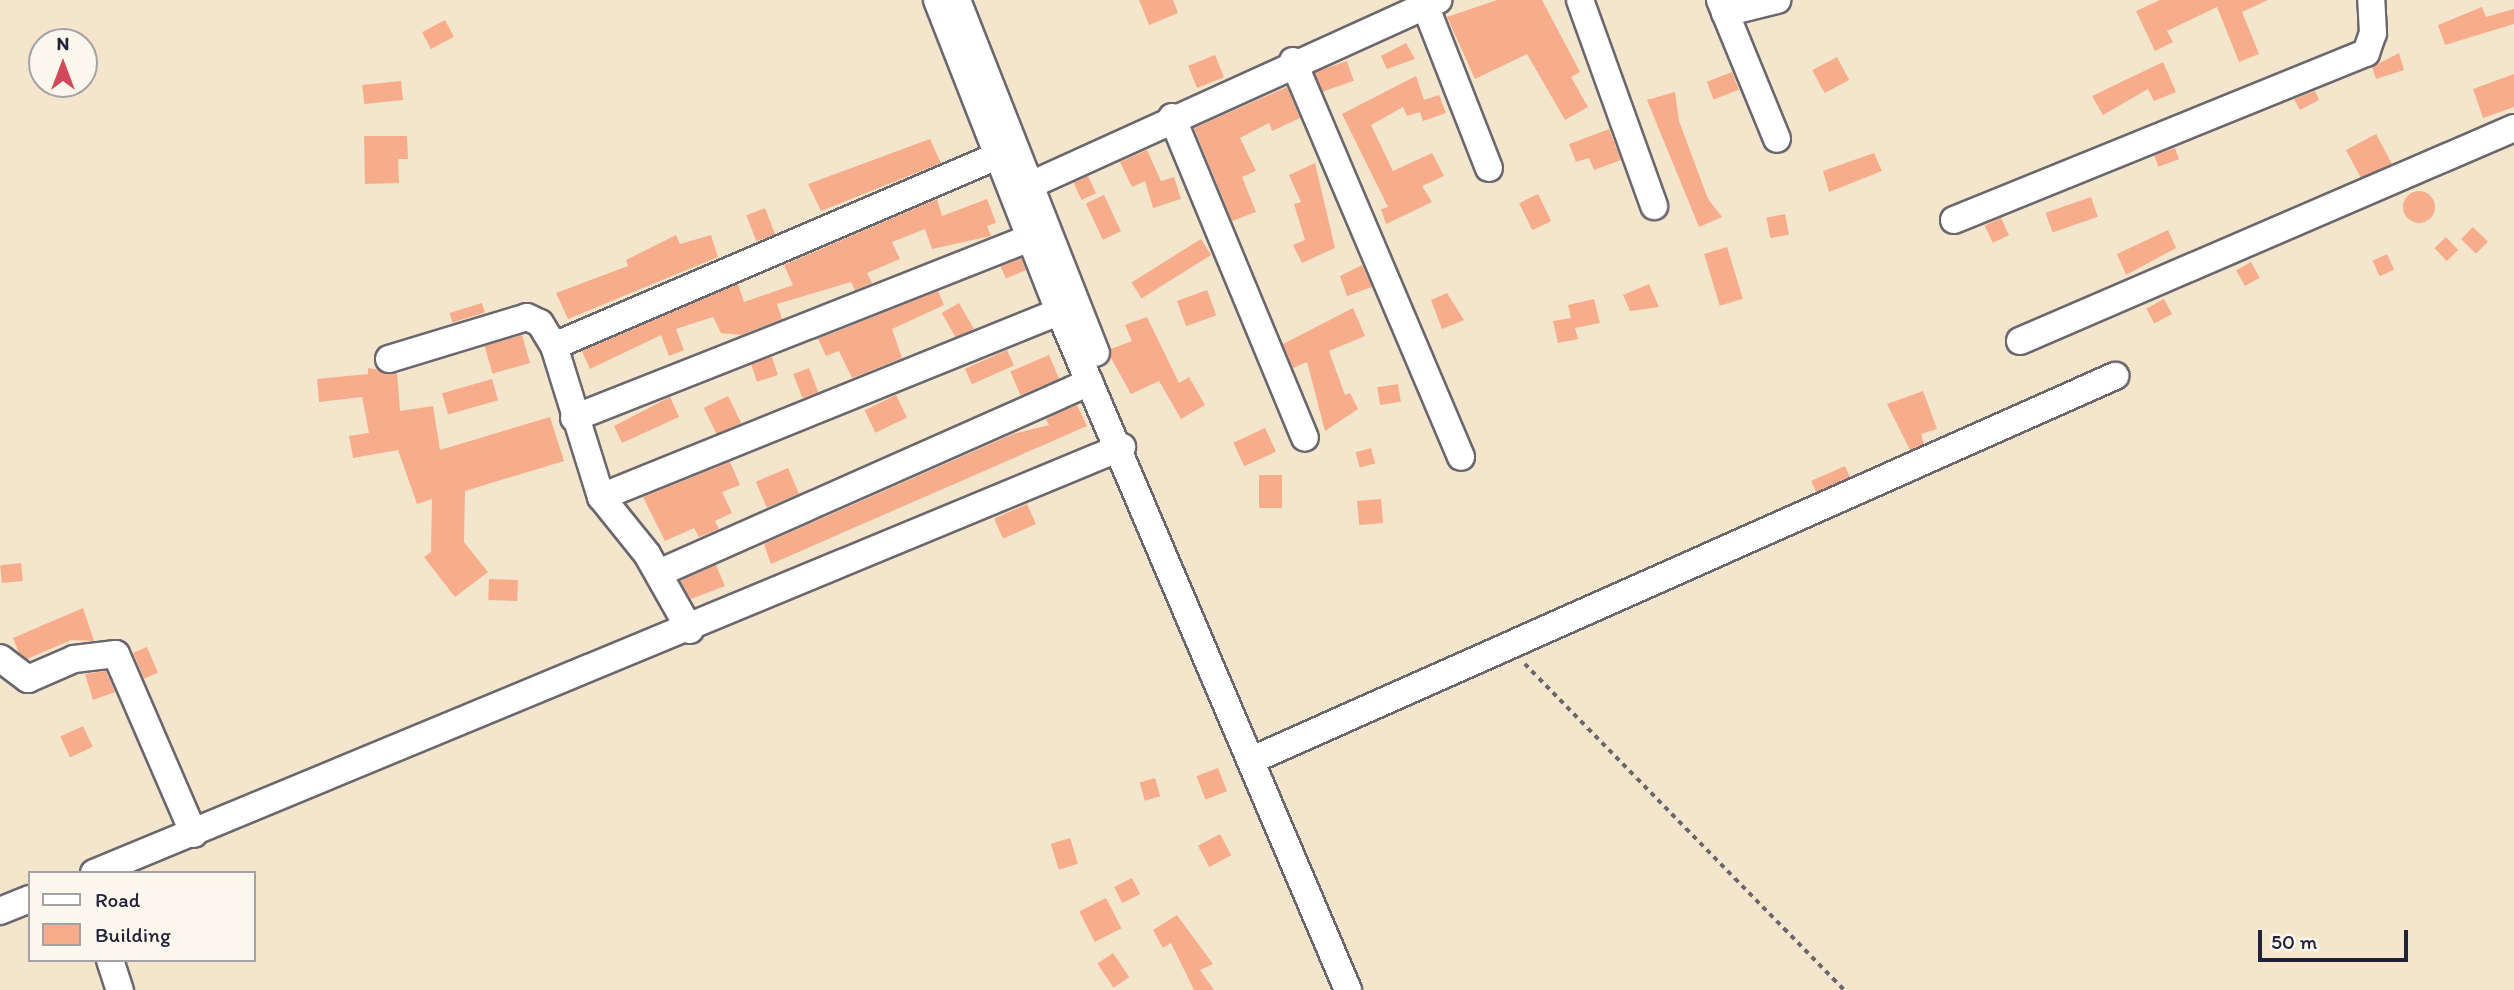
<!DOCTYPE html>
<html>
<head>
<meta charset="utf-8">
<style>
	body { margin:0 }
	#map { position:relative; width:2514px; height:990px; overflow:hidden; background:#f3e6cc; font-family:Itim,sans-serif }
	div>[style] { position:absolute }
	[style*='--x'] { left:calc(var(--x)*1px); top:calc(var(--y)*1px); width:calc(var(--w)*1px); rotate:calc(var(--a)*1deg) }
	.building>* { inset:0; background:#f7ad8b; transform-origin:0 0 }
	.round { border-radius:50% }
	.path>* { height:3.5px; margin-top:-1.75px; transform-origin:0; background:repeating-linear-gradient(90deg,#6b676e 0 5px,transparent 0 10px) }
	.roads { filter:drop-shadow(2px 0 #6b676e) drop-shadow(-2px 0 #6b676e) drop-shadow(0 2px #6b676e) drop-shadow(0 -2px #6b676e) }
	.minor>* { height:26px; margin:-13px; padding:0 13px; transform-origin:13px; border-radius:13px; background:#fff }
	span { translate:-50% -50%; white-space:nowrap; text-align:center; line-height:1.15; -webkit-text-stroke:7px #fbf7ec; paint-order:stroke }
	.legend { position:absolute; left:28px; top:871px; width:228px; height:91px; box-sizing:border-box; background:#fbf7ec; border:2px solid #a4a2a5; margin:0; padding:9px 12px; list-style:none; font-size:21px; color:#22223b }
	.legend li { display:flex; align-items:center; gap:14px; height:35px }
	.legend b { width:35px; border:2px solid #a4a2a5 }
	.north { position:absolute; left:28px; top:28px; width:70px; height:70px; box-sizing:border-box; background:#fbf7ec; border:2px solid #a4a2a5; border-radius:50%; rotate:0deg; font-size:19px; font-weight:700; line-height:28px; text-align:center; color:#22223b }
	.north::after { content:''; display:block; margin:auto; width:24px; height:32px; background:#d1495b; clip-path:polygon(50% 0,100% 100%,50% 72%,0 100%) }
	.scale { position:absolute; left:2258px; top:930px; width:150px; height:32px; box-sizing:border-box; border:4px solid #22223b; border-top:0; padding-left:9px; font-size:21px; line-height:24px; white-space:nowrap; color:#22223b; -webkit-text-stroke:5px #fbf7ec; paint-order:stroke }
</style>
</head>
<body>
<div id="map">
	<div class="building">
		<div style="clip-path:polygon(1139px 0,1173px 0,1178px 13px,1149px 25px)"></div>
		<div style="clip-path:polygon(1497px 0,1542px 0,1580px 72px,1571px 77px,1588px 107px,1565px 120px,1527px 54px,1475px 79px,1447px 17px)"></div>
		<div style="clip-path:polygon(2160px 0,2268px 0,2242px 12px,2259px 54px,2239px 62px,2217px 7px,2167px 31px,2173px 42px,2155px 51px,2136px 11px)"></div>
		<div style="clip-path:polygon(2482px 7px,2486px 17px,2514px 9px,2514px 24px,2445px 45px,2438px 25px)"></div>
		<div style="left:445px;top:20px;width:19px;height:26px;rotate:62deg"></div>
		<div style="clip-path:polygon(1406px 43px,1415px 59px,1387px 69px,1381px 56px)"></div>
		<div style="clip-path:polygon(2399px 53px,2404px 70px,2376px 79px,2372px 67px)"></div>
		<div style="left:1215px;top:55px;width:24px;height:29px;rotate:68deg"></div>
		<div style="left:1837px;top:57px;width:26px;height:28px;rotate:62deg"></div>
		<div style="left:1347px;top:61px;width:21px;height:34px;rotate:71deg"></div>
		<div style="clip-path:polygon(2163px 62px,2176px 92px,2154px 101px,2148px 89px,2103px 115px,2092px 96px)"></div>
		<div style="left:1732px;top:72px;width:19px;height:27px;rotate:69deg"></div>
		<div style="clip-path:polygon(2514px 74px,2514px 107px,2483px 118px,2473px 89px)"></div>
		<div style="clip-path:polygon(1416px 76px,1424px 100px,1439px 95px,1446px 113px,1423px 121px,1420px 112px,1407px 116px,1403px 107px,1371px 125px,1393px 171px,1432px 153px,1444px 176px,1422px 186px,1432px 202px,1386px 224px,1381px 209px,1388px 207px,1342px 114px)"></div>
		<div style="left:401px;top:81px;width:19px;height:39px;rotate:84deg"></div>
		<div style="clip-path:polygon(1287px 87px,1300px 118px,1272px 131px,1269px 123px,1240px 138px,1256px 171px,1242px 177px,1256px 212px,1232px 221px,1194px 128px)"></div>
		<div style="clip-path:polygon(2315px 91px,2319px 100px,2300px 110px,2294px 99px)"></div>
		<div style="clip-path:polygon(1675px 92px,1679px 121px,1708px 199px,1722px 217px,1699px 227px,1647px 100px)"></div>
		<div style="clip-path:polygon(1609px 129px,1621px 160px,1594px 170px,1589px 158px,1576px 162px,1569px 144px)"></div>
		<div style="left:2376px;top:134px;width:34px;height:34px;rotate:62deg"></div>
		<div style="clip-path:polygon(364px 136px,407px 136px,408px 159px,398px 159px,399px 183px,365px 184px)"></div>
		<div style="clip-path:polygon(930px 139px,941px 163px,821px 211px,808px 184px)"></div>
		<div style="left:2175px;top:148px;width:12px;height:22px;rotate:70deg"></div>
		<div style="clip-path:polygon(1147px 150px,1161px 181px,1174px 177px,1181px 199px,1153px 208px,1145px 181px,1132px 187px,1120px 162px)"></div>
		<div style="clip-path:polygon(1874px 153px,1882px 171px,1829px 192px,1823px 171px)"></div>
		<div style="clip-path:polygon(1315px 163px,1335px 248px,1302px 263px,1293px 245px,1305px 240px,1294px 204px,1301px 202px,1289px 175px)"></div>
		<div style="left:1088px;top:176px;width:19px;height:16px;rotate:65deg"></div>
		<div class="round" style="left:2403px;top:191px;width:32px;height:32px"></div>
		<div style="left:1538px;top:194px;width:30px;height:21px;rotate:64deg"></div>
		<div style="left:1104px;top:195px;width:40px;height:20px;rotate:65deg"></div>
		<div style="left:2091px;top:197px;width:21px;height:48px;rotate:71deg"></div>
		<div style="clip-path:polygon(937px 199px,942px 216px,987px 199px,996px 223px,987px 226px,991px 236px,932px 249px,925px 229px,892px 242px,900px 259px,867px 273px,872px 283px,855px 290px,851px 282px,777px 304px,782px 319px,741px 335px,721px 333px,713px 317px,676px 329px,684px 350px,669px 356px,661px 335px,590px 369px,582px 351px,738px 284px,744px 302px,793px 285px,784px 265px)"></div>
		<div style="left:765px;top:208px;width:28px;height:20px;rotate:69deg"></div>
		<div style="left:1785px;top:214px;width:21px;height:19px;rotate:79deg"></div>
		<div style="left:2001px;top:218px;width:19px;height:18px;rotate:65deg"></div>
		<div style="left:2473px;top:227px;width:21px;height:17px;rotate:45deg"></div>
		<div style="clip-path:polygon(2168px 230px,2176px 248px,2126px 275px,2117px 254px)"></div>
		<div style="clip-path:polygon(676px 235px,680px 244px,711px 235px,718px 257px,568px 319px,556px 293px,628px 266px,626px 260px)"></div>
		<div style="left:2446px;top:237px;width:18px;height:16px;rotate:47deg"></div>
		<div style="left:1201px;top:239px;width:19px;height:82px;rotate:58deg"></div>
		<div style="left:1727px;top:247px;width:54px;height:24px;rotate:73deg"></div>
		<div style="left:2387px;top:254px;width:17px;height:16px;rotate:65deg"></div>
		<div style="left:1021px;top:258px;width:13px;height:22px;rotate:67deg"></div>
		<div style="left:2251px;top:262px;width:18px;height:17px;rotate:61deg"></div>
		<div style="clip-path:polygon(1362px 265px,1372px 287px,1347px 296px,1340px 276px)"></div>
		<div style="clip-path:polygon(1649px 284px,1659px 307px,1630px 311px,1623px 295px)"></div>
		<div style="left:1207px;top:290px;width:27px;height:32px;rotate:70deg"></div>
		<div style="clip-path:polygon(938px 291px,944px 305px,892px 329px,902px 358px,852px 378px,839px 351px,826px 356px,818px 339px)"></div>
		<div style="clip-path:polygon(1447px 293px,1464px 320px,1442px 329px,1431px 300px)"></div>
		<div style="clip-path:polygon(1594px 299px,1600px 323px,1575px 328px,1578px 339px,1558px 343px,1553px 321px,1571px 318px,1568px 305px)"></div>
		<div style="left:2164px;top:299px;width:17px;height:20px;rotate:62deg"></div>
		<div style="left:482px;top:303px;width:10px;height:34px;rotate:73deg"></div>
		<div style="left:959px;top:303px;width:30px;height:20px;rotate:60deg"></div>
		<div style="clip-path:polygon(1353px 308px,1365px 336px,1329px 351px,1345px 395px,1350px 393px,1358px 409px,1325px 431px,1307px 362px,1293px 368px,1283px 344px)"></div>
		<div style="clip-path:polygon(1147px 317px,1179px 383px,1189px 377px,1205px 405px,1181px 419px,1159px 381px,1131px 394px,1111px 358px,1111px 349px,1132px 341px,1125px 325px)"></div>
		<div style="left:522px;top:335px;width:29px;height:39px;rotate:74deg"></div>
		<div style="left:1007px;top:350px;width:17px;height:46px;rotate:66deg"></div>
		<div style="left:1049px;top:355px;width:26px;height:42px;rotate:67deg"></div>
		<div style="left:772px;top:357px;width:19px;height:22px;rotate:72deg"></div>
		<div style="clip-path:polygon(368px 368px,397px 373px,400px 411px,433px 406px,440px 450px,550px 417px,564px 461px,465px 491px,464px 542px,488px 572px,455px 597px,424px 557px,431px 552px,432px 499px,417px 504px,398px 450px,353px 458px,349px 436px,369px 433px,362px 397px,319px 402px,317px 379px,368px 374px)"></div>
		<div style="left:809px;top:368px;width:26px;height:17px;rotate:69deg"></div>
		<div style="left:492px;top:379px;width:22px;height:52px;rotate:74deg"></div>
		<div style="left:1398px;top:384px;width:18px;height:21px;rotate:81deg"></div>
		<div style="clip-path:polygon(1923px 391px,1937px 429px,1921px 434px,1924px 444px,1910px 450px,1887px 404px)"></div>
		<div style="left:896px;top:395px;width:25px;height:35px;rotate:64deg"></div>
		<div style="left:728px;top:396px;width:30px;height:27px;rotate:64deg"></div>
		<div style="clip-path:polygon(670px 397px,679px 417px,622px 443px,614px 426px)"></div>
		<div style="clip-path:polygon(1077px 405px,1087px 426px,771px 564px,764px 544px,1013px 434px,1049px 425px,1046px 419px)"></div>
		<div style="left:1265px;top:428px;width:26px;height:35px;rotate:65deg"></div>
		<div style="left:1371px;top:448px;width:16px;height:16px;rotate:75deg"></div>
		<div style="clip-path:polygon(730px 462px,740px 485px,722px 492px,732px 513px,715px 521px,719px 529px,699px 537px,694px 528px,665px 541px,643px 497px)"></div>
		<div style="left:1845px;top:466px;width:12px;height:37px;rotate:66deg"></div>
		<div style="left:788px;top:468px;width:28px;height:35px;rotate:67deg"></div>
		<div style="left:1259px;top:475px;width:23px;height:33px"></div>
		<div style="left:1381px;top:499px;width:24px;height:24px;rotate:85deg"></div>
		<div style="left:1027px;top:504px;width:22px;height:36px;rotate:66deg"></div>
		<div style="left:21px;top:563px;width:18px;height:21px;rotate:84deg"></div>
		<div style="clip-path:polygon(716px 565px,725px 586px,691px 599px,680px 581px)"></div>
		<div style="left:489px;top:579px;width:29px;height:21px;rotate:2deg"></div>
		<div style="clip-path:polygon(83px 608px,94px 641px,71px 640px,27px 659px,19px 653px,13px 638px)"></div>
		<div style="left:147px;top:647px;width:28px;height:15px;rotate:67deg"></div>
		<div style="clip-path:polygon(106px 671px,115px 692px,93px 700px,85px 674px)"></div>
		<div style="left:83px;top:726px;width:23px;height:25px;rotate:65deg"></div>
		<div style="left:1218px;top:768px;width:25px;height:23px;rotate:69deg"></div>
		<div style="left:1155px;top:778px;width:19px;height:16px;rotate:74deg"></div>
		<div style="left:1220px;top:834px;width:24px;height:25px;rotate:62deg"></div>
		<div style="left:1070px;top:838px;width:27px;height:20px;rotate:73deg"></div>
		<div style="left:1132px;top:878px;width:18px;height:20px;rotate:63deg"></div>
		<div style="left:1106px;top:898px;width:34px;height:30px;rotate:63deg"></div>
		<div style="clip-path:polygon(1177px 915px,1213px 964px,1200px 970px,1214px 990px,1194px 990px,1171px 943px,1163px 948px,1153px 930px)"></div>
		<div style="left:1113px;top:953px;width:29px;height:19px;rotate:56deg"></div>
	</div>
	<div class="path">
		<div style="--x:1525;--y:664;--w:456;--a:45.6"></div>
	</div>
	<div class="roads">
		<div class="minor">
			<div style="--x:937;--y:0;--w:334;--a:68.6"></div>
			<div style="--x:1059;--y:311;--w:738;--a:66.94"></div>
			<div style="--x:957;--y:0;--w:379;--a:68.5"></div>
			<div style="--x:1580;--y:0;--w:219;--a:70.2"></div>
			<div style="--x:1720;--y:0;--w:150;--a:67.7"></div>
			<div style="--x:1425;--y:5;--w:175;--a:68.6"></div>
			<div style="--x:1725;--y:13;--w:54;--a:-14"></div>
			<div style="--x:1293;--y:61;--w:430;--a:67"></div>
			<div style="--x:1172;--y:117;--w:347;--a:67.5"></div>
			<div style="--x:1015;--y:192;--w:465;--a:-24.4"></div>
			<div style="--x:1954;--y:220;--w:445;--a:-22.1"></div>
			<div style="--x:2366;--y:53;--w:21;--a:-71"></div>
			<div style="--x:2373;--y:33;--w:33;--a:-93"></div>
			<div style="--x:2020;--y:341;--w:538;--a:-23.32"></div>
			<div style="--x:389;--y:359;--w:144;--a:-16.9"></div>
			<div style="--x:527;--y:317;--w:14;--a:25"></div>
			<div style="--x:540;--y:323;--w:27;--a:59"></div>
			<div style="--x:574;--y:418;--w:506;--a:-21.55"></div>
			<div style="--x:601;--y:497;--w:509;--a:-22.03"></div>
			<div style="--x:659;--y:573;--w:471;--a:-23.9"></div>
			<div style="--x:690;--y:630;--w:87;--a:-119.5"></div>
			<div style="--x:647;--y:554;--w:73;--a:-128.9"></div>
			<div style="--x:601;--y:497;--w:158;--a:-107.3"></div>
			<div style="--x:554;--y:346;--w:498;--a:-23.2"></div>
			<div style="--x:0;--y:658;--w:35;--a:37"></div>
			<div style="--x:28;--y:679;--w:50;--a:-23.5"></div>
			<div style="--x:74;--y:659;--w:42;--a:-6.8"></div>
			<div style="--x:116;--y:654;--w:196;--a:66.6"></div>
			<div style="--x:1252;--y:760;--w:945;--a:-23.99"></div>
			<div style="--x:94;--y:873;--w:1113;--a:-22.51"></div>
			<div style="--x:0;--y:911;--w:32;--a:-22"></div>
			<div style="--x:110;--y:960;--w:32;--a:72"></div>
		</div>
	</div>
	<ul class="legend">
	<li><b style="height:9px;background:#fff"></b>Road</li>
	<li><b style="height:19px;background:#f7ad8b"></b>Building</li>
	</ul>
	<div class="north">N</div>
	<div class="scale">50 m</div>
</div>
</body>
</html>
